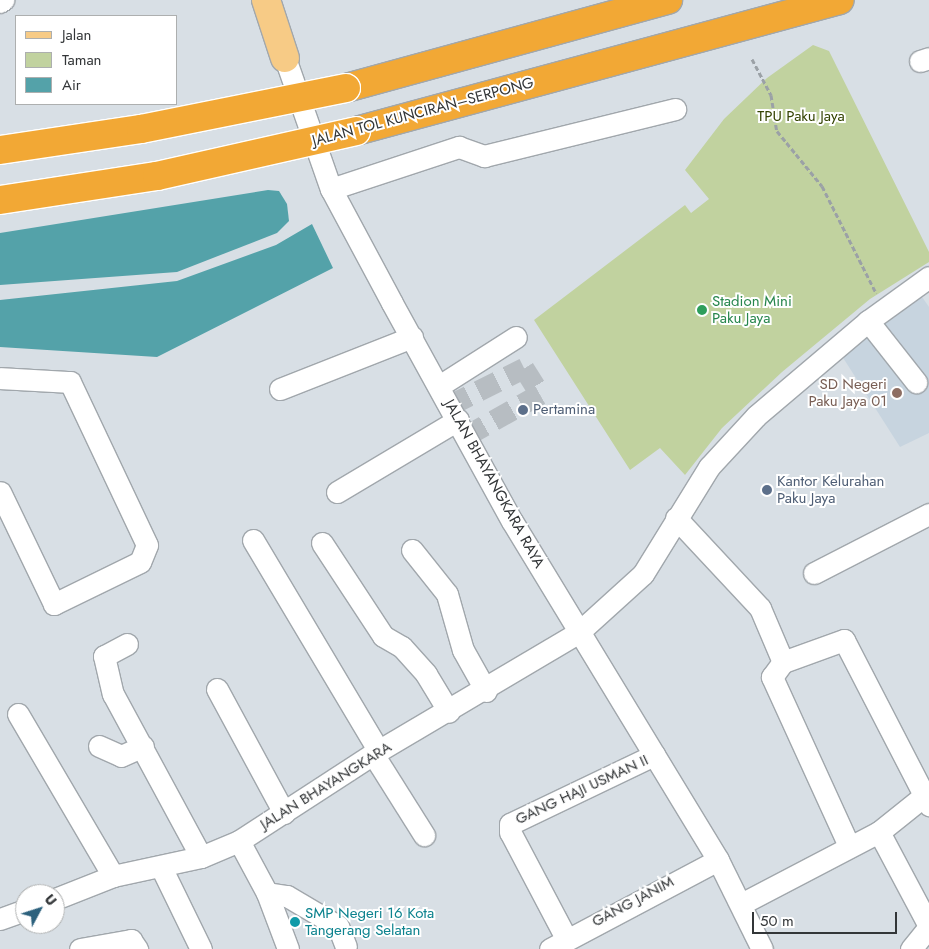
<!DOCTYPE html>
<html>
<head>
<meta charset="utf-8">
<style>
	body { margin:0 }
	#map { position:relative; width:929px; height:949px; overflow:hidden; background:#d8dfe5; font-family:Jost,sans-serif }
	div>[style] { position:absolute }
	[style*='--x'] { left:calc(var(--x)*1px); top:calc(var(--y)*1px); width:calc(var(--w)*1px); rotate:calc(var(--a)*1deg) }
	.built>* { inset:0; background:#c7d4df }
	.green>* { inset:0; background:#c1d29f }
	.water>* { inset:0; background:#54a2a9 }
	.minor-tunnel>* { height:21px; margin-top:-10.5px; transform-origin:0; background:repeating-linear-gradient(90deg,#b7bdc2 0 21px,transparent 0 32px) }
	.path>* { height:3px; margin-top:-1.5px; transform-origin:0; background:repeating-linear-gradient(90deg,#9ba1a6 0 5px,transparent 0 7.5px) }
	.roads { filter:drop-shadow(1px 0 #a1a7ac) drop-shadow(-1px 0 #a1a7ac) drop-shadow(0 1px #a1a7ac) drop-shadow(0 -1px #a1a7ac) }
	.minor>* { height:21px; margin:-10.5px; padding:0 10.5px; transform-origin:10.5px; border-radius:10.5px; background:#fff }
	.major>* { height:28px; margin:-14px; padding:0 14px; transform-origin:14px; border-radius:14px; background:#f7cb86 }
	.highway>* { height:28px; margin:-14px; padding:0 14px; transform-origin:14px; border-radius:14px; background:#f2a835 }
	.bridges { filter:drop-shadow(1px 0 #fff) drop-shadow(-1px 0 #fff) drop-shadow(0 1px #fff) drop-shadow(0 -1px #fff) }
	.highway-bridge>* { height:28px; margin:-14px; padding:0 14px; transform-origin:14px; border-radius:14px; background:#f2a835 }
	.dots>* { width:14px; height:14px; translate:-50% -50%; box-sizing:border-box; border:2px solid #fff; border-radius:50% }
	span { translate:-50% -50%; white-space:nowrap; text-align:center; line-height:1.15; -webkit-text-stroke:4px #fff; paint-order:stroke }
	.street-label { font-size:15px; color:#333638 }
	.park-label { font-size:15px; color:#344302 }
	.leisure-label { font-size:15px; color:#27864d }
	.left { translate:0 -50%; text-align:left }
	.education-label { font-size:15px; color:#785e54 }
	.right { translate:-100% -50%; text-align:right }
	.service-label { font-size:15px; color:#4e5e75 }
	.culture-label { font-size:15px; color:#0d838f }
	.legend { position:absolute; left:15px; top:15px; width:162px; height:90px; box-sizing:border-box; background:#fff; border:1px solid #adafaf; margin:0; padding:6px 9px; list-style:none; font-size:15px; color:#333638 }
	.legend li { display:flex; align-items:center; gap:10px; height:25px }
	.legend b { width:25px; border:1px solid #adafaf }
	.north { position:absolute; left:15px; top:884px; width:50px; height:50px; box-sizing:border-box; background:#fff; border:1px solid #adafaf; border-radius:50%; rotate:50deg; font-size:14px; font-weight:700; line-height:20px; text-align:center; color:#333638 }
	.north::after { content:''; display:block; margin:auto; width:18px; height:22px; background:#2c617d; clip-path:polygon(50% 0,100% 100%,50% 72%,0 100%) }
	.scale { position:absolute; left:752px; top:912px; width:145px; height:22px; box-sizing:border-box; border:2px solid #333638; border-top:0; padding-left:6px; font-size:15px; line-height:18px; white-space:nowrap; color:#333638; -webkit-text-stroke:4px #fff; paint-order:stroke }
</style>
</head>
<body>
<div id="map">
	<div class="built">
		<div style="clip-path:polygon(920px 294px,929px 307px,929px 433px,900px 447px,840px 353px)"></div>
	</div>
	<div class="green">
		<div style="clip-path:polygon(813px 45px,829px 51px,929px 252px,929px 262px,870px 299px,782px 372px,722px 428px,685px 475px,660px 448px,630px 470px,534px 320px,685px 205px,691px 213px,709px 199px,685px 170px,724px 119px,767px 78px)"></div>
	</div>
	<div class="water">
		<div style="clip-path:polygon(268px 190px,279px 191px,287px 204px,289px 221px,277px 233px,177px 272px,0 285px,0 233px)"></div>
		<div style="clip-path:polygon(312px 224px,333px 268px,157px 357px,0 347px,0 300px,177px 281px,276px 245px)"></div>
	</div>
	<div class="minor-tunnel">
		<div style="--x:450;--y:405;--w:83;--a:-26.6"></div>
		<div style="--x:524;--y:368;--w:31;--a:58"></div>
		<div style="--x:540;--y:394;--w:85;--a:150.4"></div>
	</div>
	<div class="path">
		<div style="--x:752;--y:59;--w:41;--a:62.2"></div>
		<div style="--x:771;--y:95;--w:36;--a:81"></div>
		<div style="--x:777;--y:131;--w:71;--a:50.7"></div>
		<div style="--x:822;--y:186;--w:120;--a:63.2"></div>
	</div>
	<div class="roads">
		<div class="minor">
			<div style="--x:0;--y:2;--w:4;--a:-34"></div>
			<div style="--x:285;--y:58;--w:139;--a:70.7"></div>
			<div style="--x:331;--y:189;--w:129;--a:61.8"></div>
			<div style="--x:392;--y:303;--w:249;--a:61.2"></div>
			<div style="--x:512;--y:521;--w:397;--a:58.7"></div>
			<div style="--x:718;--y:860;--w:99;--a:63.7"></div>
			<div style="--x:920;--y:61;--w:9;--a:-18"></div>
			<div style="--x:331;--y:189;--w:135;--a:-18.2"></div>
			<div style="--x:459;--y:147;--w:27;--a:20"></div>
			<div style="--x:484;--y:156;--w:197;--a:-13.8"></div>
			<div style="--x:868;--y:321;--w:78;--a:51.8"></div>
			<div style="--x:0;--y:378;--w:70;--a:3.3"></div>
			<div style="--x:70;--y:382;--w:180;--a:64.7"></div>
			<div style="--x:147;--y:545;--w:18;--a:112"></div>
			<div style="--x:140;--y:562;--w:96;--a:154"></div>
			<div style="--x:54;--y:604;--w:124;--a:-115.7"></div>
			<div style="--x:439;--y:386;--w:91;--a:-32.5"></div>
			<div style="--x:280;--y:389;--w:142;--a:-21.5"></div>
			<div style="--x:337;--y:492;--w:141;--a:-30.8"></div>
			<div style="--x:676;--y:518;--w:123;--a:47"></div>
			<div style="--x:760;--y:608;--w:59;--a:66.9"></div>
			<div style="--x:253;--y:540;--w:246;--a:59.2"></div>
			<div style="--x:322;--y:543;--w:111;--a:56.7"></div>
			<div style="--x:383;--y:636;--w:22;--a:30"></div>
			<div style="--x:402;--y:647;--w:36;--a:48"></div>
			<div style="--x:426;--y:674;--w:44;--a:58.8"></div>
			<div style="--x:412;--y:550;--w:56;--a:51.5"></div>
			<div style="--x:447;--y:594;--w:58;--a:74.1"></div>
			<div style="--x:463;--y:650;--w:47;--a:60.7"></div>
			<div style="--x:814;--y:573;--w:129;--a:-27.2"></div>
			<div style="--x:127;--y:644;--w:26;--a:152"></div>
			<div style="--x:104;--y:656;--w:39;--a:77"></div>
			<div style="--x:113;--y:694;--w:185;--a:61.6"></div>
			<div style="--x:217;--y:689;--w:141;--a:61.6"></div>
			<div style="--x:18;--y:714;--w:188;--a:59.6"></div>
			<div style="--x:99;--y:746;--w:24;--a:24"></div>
			<div style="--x:121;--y:756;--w:24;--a:-24"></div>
			<div style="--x:373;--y:754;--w:96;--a:57.8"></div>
			<div style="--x:879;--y:832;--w:106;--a:62"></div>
			<div style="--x:239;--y:841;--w:59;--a:61.7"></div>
			<div style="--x:267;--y:893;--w:60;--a:69.4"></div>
			<div style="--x:849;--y:846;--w:186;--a:-114.5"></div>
			<div style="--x:772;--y:677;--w:19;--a:-54"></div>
			<div style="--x:783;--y:662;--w:65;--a:-19.8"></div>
			<div style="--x:844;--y:640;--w:186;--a:62.7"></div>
			<div style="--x:161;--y:867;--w:91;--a:64"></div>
			<div style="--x:267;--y:893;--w:20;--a:9"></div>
			<div style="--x:287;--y:896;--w:59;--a:30.5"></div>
			<div style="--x:338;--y:926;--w:22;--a:69"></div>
			<div style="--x:55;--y:899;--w:62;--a:-21.6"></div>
			<div style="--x:113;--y:876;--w:90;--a:-12.2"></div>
			<div style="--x:201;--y:857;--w:41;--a:-22.8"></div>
			<div style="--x:239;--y:841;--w:160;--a:-33"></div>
			<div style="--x:373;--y:754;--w:239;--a:-30.6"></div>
			<div style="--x:579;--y:632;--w:86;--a:-42.2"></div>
			<div style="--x:643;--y:574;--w:126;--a:-58.3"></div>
			<div style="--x:709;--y:467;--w:69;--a:-47.3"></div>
			<div style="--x:756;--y:416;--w:147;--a:-40.3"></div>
			<div style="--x:868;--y:321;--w:75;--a:-35.8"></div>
			<div style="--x:741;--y:904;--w:156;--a:-27.6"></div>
			<div style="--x:879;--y:832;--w:58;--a:-38.7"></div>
			<div style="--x:0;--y:919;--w:27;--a:-20"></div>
			<div style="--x:566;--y:938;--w:120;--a:-117.8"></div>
			<div style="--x:510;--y:832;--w:8;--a:-90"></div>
			<div style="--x:510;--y:824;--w:160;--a:-25.6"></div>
			<div style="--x:80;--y:949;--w:52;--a:-10"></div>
			<div style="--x:131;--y:940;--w:11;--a:56"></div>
			<div style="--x:550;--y:949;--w:190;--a:-27.9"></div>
			<div style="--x:911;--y:949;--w:28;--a:-51"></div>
		</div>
		<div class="major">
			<div style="--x:266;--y:0;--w:61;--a:71.9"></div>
		</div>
		<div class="highway">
			<div style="--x:346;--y:88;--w:334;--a:-15.3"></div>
			<div style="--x:356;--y:131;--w:501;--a:-15.14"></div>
		</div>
	</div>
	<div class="bridges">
		<div class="highway-bridge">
			<div style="--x:0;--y:150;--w:143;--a:-8.5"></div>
			<div style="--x:141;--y:129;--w:209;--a:-11.3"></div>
			<div style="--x:0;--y:200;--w:159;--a:-8.7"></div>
			<div style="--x:157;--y:176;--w:204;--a:-12.7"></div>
		</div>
	</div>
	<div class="dots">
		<div style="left:702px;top:310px;background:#2e9e5b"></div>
		<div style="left:897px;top:393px;background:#8d6e63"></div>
		<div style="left:523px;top:410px;background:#5c6f8a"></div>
		<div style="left:767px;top:490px;background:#5c6f8a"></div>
		<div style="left:295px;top:922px;background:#0f9aa8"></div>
	</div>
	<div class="street-label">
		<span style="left:423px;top:112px;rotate:-15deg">JALAN TOL KUNCIRAN–SERPONG</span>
		<span style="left:494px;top:484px;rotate:61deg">JALAN BHAYANGKARA RAYA</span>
		<span style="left:326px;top:786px;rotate:-32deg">JALAN BHAYANGKARA</span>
		<span style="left:582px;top:790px;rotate:-25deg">GANG HAJI USMAN II</span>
		<span style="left:633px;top:902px;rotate:-28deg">GANG JANIM</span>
	</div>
	<div class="park-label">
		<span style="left:801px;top:117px">TPU Paku Jaya</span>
	</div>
	<div class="leisure-label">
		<span class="left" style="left:712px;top:310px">Stadion Mini<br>Paku Jaya</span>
	</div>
	<div class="education-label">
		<span class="right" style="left:887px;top:393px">SD Negeri<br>Paku Jaya 01</span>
	</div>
	<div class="service-label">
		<span class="left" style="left:533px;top:410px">Pertamina</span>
		<span class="left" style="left:777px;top:490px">Kantor Kelurahan<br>Paku Jaya</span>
	</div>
	<div class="culture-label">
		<span class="left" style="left:305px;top:922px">SMP Negeri 16 Kota<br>Tangerang Selatan</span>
	</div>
	<ul class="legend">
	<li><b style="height:6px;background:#f7cb86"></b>Jalan</li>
	<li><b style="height:14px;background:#c1d29f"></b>Taman</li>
	<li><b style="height:14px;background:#54a2a9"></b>Air</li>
	</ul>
	<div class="north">U</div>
	<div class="scale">50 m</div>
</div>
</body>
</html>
